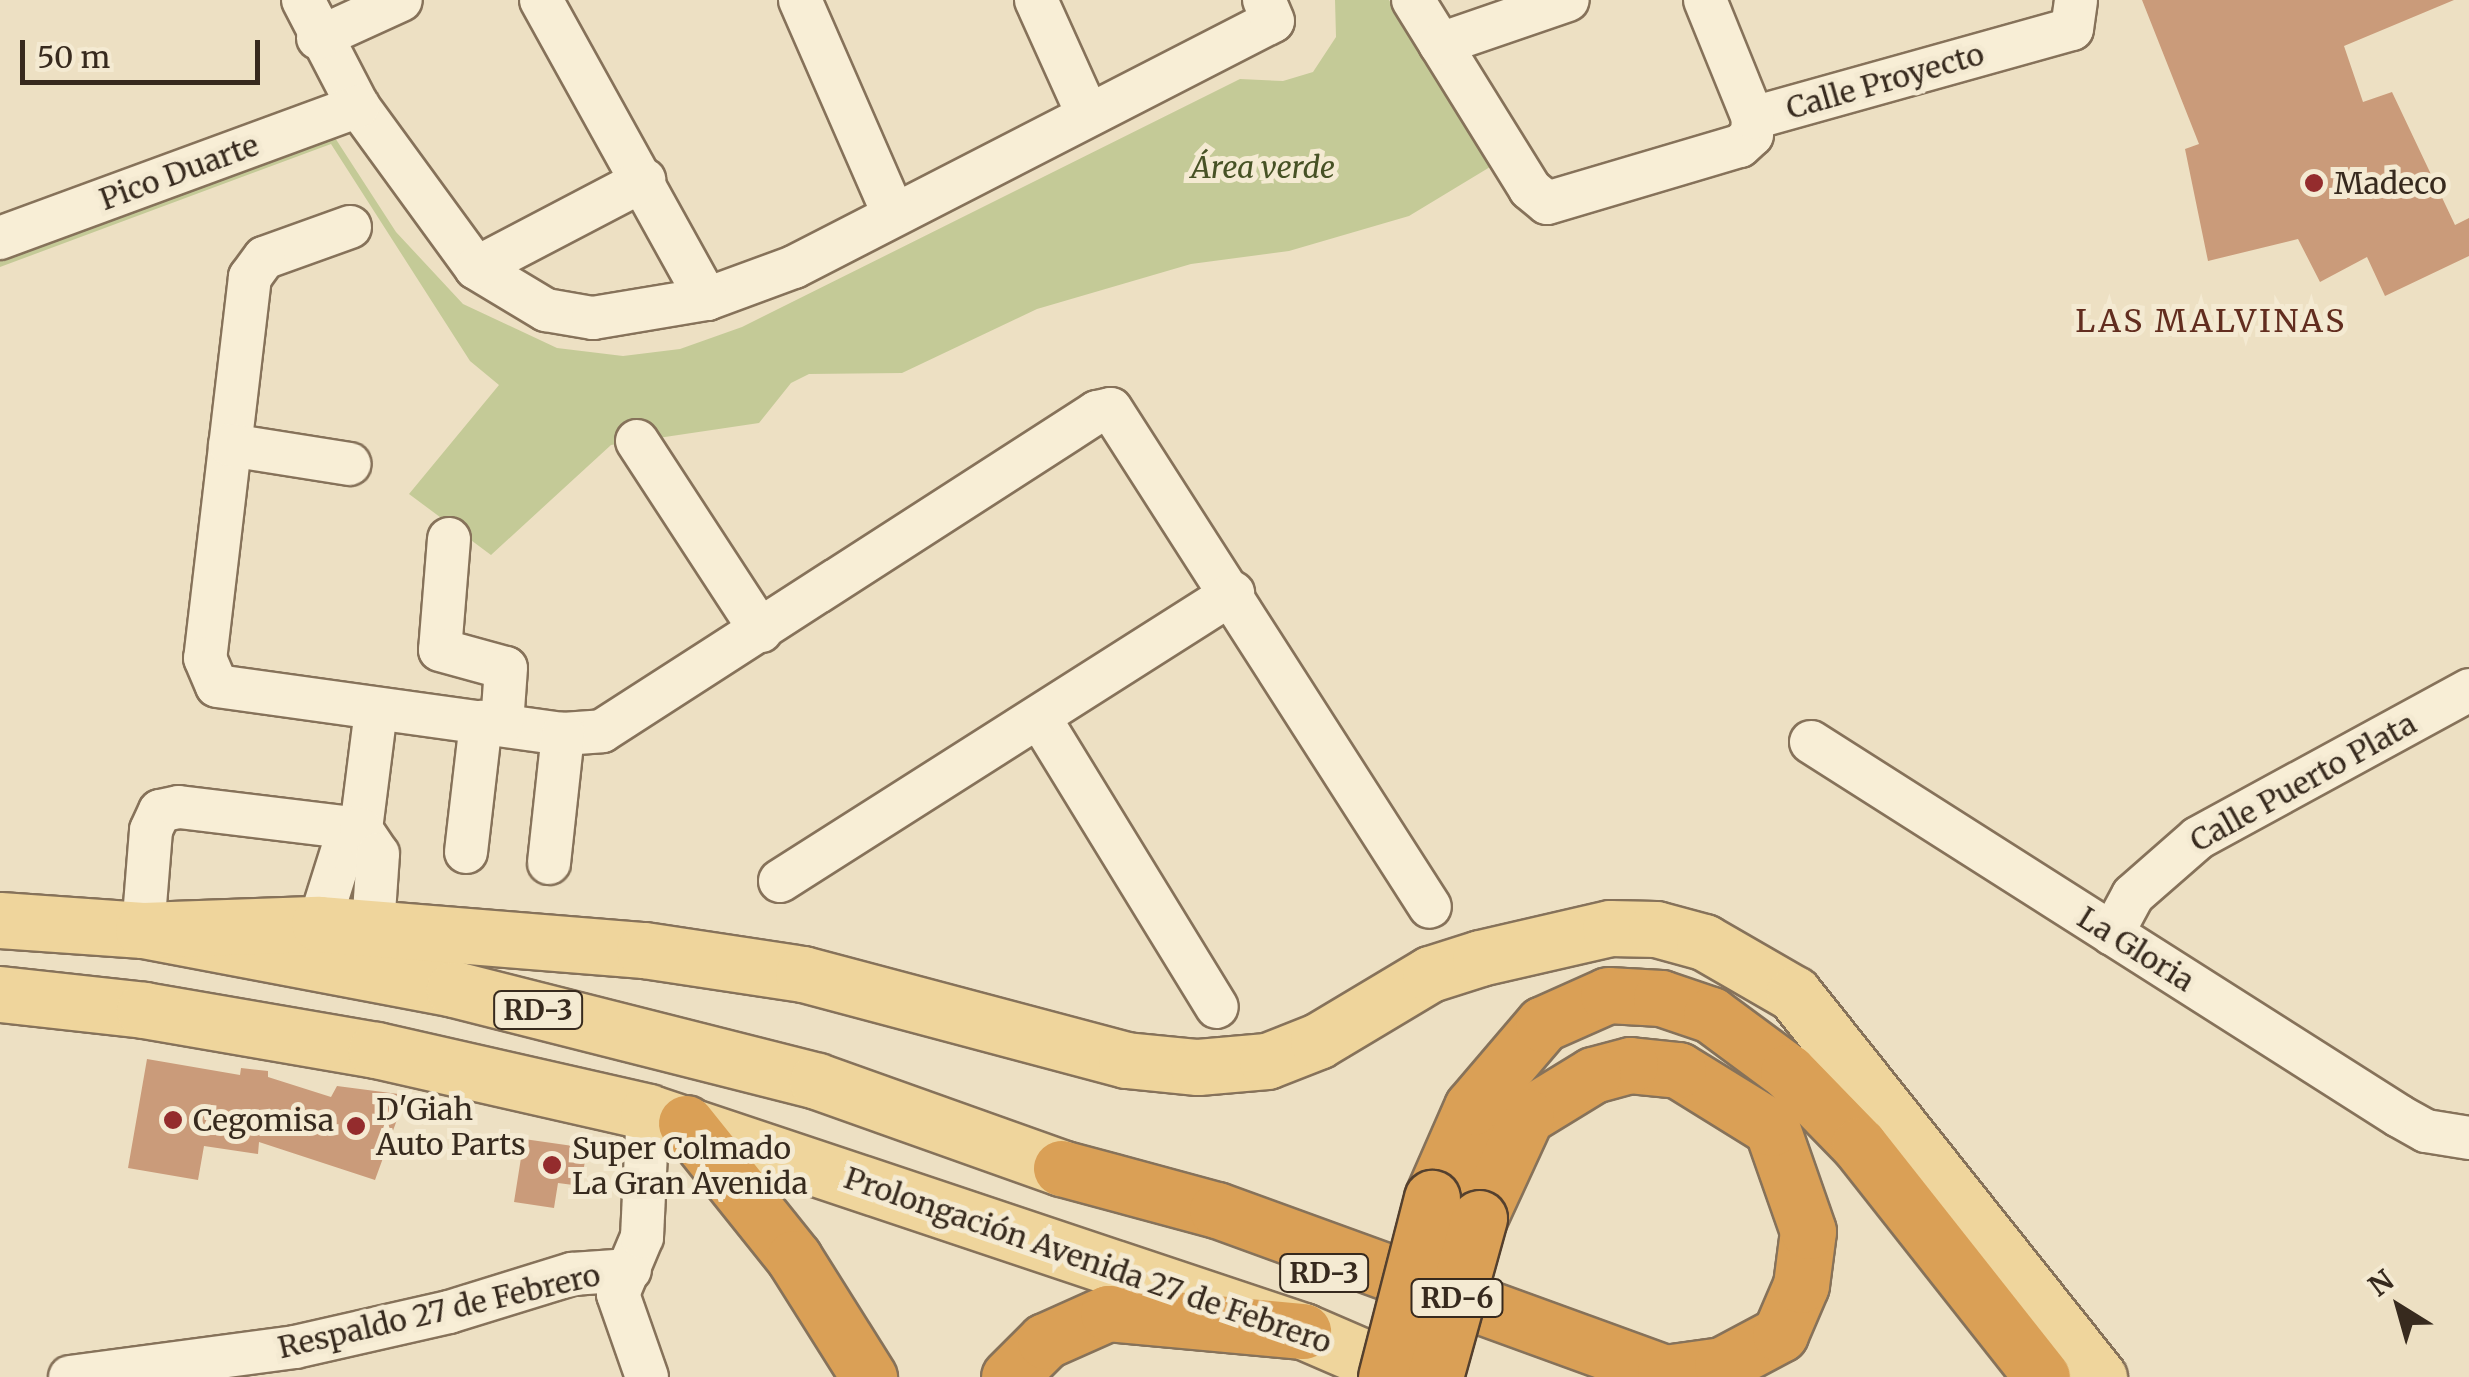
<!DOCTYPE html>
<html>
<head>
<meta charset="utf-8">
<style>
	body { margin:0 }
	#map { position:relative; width:2469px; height:1377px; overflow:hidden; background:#ede0c3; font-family:Merriweather,serif }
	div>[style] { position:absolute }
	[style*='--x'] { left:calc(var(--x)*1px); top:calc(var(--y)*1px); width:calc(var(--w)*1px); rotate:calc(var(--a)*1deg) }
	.green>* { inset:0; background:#c4ca97 }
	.building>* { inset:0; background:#ca9b7a }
	.roads { filter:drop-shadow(2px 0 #86725a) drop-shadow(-2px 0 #86725a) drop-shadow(0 2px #86725a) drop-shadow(0 -2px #86725a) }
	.minor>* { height:42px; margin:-21px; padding:0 21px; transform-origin:21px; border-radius:21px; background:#f8eed6 }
	.major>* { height:55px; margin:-27.5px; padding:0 27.5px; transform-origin:27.5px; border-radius:27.5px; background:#efd59c }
	.highway>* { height:55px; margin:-27.5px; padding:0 27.5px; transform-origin:27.5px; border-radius:27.5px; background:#daa056 }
	.bridges { filter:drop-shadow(2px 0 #54402e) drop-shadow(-2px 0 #54402e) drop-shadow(0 2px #54402e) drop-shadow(0 -2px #54402e) }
	.highway-bridge>* { height:55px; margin:-27.5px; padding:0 27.5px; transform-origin:27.5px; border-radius:27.5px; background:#daa056 }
	.dots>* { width:28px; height:28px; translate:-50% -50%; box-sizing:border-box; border:5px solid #f4ead2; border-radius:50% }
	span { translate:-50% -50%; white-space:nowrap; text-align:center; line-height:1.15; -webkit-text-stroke:10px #f4ead2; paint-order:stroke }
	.shield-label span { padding:2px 8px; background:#f4ead2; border:2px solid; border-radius:8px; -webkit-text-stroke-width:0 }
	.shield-label { font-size:28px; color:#372a1e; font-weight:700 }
	.street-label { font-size:30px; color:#372a1e }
	.park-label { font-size:30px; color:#475225; font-style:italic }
	.poi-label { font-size:30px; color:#372a1e }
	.left { translate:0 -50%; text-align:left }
	.neighbourhood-label { font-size:32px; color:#622d1f; letter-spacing:2.5px }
	.north { position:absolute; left:2349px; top:1257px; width:100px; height:100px; -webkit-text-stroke:8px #f4ead2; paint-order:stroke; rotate:323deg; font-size:28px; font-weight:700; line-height:40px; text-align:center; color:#372a1e }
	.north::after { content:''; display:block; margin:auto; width:35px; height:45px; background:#372a1e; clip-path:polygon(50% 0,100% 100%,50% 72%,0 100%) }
	.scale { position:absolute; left:20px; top:40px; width:240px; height:45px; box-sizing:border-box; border:5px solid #372a1e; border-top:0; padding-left:12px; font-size:30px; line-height:35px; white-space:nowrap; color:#372a1e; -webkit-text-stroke:8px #f4ead2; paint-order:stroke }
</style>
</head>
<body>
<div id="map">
	<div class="green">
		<div style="clip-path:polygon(1335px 0,1389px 0,1490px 167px,1409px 216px,1289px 251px,1191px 264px,1037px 309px,902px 373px,809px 374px,791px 383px,759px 423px,611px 445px,491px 555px,409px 494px,499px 385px,470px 361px,331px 144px,0 267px,0 251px,328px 127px,396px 232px,463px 304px,557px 348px,623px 356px,680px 349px,742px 327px,1240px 79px,1283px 81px,1313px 72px,1336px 37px)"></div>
	</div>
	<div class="building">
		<div style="clip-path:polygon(2142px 0,2454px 0,2344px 46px,2363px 102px,2392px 92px,2455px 225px,2469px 218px,2469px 256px,2385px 296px,2367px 257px,2320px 282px,2298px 239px,2208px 261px,2185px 149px,2199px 144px)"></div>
		<div style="clip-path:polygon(147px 1059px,240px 1075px,241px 1068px,268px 1071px,268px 1077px,331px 1097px,337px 1086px,406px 1095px,375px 1180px,259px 1142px,258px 1154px,204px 1146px,198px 1180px,128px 1168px)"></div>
		<div style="clip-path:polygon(524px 1139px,587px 1148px,581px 1186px,558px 1183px,554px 1208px,514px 1202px)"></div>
	</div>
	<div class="roads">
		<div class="minor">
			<div style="--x:303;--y:0;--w:119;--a:62.6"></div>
			<div style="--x:358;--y:106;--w:200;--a:53.9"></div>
			<div style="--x:476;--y:268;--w:82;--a:31"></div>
			<div style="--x:546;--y:310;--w:48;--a:9.7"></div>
			<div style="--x:593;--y:318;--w:116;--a:-9.5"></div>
			<div style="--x:707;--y:299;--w:93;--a:-20.2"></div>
			<div style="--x:794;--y:267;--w:538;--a:-27.18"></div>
			<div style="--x:1273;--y:21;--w:23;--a:-113"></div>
			<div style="--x:541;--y:0;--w:342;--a:61"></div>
			<div style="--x:800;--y:0;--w:230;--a:66.4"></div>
			<div style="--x:1036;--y:0;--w:124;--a:65.7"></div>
			<div style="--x:1413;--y:0;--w:222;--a:58.2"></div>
			<div style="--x:1530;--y:189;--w:22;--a:39"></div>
			<div style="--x:1547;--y:203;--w:201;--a:-16.5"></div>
			<div style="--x:1740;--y:146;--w:16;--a:-43"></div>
			<div style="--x:1752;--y:135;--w:17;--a:-87"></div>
			<div style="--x:1753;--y:118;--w:331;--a:-15.6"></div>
			<div style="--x:2072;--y:29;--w:29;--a:-82"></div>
			<div style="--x:1705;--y:0;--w:127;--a:67.9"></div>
			<div style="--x:318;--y:38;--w:91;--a:-24.6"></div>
			<div style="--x:1440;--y:44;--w:135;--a:-19"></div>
			<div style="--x:350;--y:227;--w:91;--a:160.2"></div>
			<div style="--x:264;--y:258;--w:24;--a:126"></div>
			<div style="--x:250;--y:277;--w:384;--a:96.7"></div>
			<div style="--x:205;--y:658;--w:30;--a:67"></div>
			<div style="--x:217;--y:686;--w:349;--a:7.9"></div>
			<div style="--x:563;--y:734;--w:39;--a:-4"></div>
			<div style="--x:602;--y:731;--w:589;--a:-32.8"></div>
			<div style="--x:1097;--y:412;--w:14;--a:-12"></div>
			<div style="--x:1111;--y:409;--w:591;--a:57.36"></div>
			<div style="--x:0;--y:238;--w:382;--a:-20.2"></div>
			<div style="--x:476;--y:268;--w:190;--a:-27.6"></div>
			<div style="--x:637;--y:441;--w:227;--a:56.9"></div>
			<div style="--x:230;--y:445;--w:121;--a:9"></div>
			<div style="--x:449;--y:539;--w:111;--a:94.6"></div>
			<div style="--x:440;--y:650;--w:68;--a:15.3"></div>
			<div style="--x:506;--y:668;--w:56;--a:94.1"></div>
			<div style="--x:1039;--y:717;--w:340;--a:58.5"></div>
			<div style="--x:1811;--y:742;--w:697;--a:32.46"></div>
			<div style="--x:2399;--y:1116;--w:31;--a:29"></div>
			<div style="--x:2426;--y:1131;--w:44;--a:9.2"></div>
			<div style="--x:466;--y:852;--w:131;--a:-83.4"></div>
			<div style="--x:549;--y:863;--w:130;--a:-83.8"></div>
			<div style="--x:780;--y:881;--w:537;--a:-32.45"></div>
			<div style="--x:319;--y:924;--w:80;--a:-72.5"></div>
			<div style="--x:343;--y:848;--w:26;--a:-47"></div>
			<div style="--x:361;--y:829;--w:119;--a:-82.8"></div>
			<div style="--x:143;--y:930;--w:100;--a:-85.4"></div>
			<div style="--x:151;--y:830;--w:21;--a:-65"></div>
			<div style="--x:160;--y:811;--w:19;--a:-12"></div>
			<div style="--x:179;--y:807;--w:183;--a:6.9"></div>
			<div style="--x:361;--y:829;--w:30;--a:56"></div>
			<div style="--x:378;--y:854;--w:73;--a:93.9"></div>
			<div style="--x:2112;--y:934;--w:44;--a:-61.7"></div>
			<div style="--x:2133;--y:895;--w:86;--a:-41.2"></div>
			<div style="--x:2198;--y:838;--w:309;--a:-28.6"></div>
			<div style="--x:70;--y:1377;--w:227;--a:-7.6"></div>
			<div style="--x:295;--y:1347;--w:158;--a:-12.8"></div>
			<div style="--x:449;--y:1312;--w:129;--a:-17.2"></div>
			<div style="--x:572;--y:1274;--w:58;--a:-3.9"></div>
			<div style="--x:647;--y:1377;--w:88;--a:-109.3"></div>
			<div style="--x:618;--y:1294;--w:62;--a:-67.2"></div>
			<div style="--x:642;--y:1237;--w:125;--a:-87.3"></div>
		</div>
		<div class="major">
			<div style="--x:0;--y:920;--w:143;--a:4"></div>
			<div style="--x:143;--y:930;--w:317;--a:10.7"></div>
			<div style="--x:454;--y:989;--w:374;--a:14.2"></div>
			<div style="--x:817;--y:1081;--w:259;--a:19.6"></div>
			<div style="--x:143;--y:930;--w:176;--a:-2"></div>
			<div style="--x:319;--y:924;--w:326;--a:4.6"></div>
			<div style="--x:644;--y:950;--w:161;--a:8.6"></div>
			<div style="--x:803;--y:974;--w:334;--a:14.9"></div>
			<div style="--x:1126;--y:1060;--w:72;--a:5.6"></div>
			<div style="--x:1198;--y:1067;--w:69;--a:-5"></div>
			<div style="--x:1267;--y:1061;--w:55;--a:-21.4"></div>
			<div style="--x:1318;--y:1041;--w:131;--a:-30.9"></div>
			<div style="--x:1430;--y:974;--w:52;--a:-17.7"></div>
			<div style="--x:1480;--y:958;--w:133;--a:-13"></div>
			<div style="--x:1610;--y:928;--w:46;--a:1.2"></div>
			<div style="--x:1656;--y:929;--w:50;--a:15.2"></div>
			<div style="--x:1704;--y:942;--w:104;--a:30"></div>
			<div style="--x:1794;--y:994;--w:490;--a:51.5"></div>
			<div style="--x:0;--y:994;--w:145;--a:6.3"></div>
			<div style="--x:144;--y:1010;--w:235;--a:9.8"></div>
			<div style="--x:376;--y:1050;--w:279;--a:12.8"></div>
			<div style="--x:648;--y:1112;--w:691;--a:18.49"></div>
			<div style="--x:1303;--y:1331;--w:116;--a:23.3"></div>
		</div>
		<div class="highway">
			<div style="--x:686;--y:1123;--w:173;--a:51.3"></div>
			<div style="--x:794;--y:1258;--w:141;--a:57.8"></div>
			<div style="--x:1061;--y:1168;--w:162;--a:15.1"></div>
			<div style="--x:1217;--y:1210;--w:477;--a:20"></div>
			<div style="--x:1665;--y:1373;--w:58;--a:-8"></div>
			<div style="--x:1722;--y:1365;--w:66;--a:-28.1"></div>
			<div style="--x:1780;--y:1334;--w:53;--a:-66.8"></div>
			<div style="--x:1801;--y:1285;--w:54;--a:-82.6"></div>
			<div style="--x:1808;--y:1231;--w:109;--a:-109.3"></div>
			<div style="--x:1772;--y:1128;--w:110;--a:-148.3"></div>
			<div style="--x:1678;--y:1070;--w:48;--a:-174.1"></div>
			<div style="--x:1630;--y:1065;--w:38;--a:165"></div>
			<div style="--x:1593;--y:1075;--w:79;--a:148.5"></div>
			<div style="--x:1526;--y:1116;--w:112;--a:114.7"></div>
			<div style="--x:1432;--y:1198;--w:99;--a:-66.3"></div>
			<div style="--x:1472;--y:1107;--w:109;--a:-49.5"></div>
			<div style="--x:1543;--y:1024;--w:71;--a:-24"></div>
			<div style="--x:1608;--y:995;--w:53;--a:3.2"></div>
			<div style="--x:1661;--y:998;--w:53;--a:18.8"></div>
			<div style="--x:1711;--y:1015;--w:96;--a:36.5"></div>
			<div style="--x:1788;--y:1072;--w:102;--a:45.8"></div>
			<div style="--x:1859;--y:1145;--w:295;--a:51.7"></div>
			<div style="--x:1009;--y:1377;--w:51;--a:-45"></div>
			<div style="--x:1045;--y:1341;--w:69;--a:-24"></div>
			<div style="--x:1108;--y:1313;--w:196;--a:5.3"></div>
		</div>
	</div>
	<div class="bridges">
		<div class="highway-bridge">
			<div style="--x:1386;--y:1377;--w:185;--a:-75.6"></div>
			<div style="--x:1435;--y:1377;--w:165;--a:-74.5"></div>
		</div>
	</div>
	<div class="dots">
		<div style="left:2314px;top:183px;background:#942c2d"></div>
		<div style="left:173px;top:1120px;background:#942c2d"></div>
		<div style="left:356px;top:1126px;background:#942c2d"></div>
		<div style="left:552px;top:1165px;background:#942c2d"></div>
	</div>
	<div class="shield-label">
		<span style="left:538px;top:1010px">RD-3</span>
		<span style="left:1324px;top:1273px">RD-3</span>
		<span style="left:1457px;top:1298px">RD-6</span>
	</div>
	<div class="street-label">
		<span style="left:1885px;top:81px;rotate:-16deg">Calle Proyecto</span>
		<span style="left:179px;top:172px;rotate:-20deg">Pico Duarte</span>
		<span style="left:2303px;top:782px;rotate:-29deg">Calle Puerto Plata</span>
		<span style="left:2136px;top:949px;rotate:32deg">La Gloria</span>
		<span style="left:1088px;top:1260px;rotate:19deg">Prolongación Avenida 27 de Febrero</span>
		<span style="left:439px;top:1311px;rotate:-13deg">Respaldo 27 de Febrero</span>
	</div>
	<div class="park-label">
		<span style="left:1263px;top:167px">Área verde</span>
	</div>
	<div class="poi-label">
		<span class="left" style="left:2334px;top:183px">Madeco</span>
		<span class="left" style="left:376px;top:1126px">D'Giah<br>Auto Parts</span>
		<span class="left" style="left:193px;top:1120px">Cegomisa</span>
		<span class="left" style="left:572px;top:1165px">Super Colmado<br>La Gran Avenida</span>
	</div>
	<div class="neighbourhood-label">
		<span style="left:2211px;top:321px">LAS MALVINAS</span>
	</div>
	<div class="north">N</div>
	<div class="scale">50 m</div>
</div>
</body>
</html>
